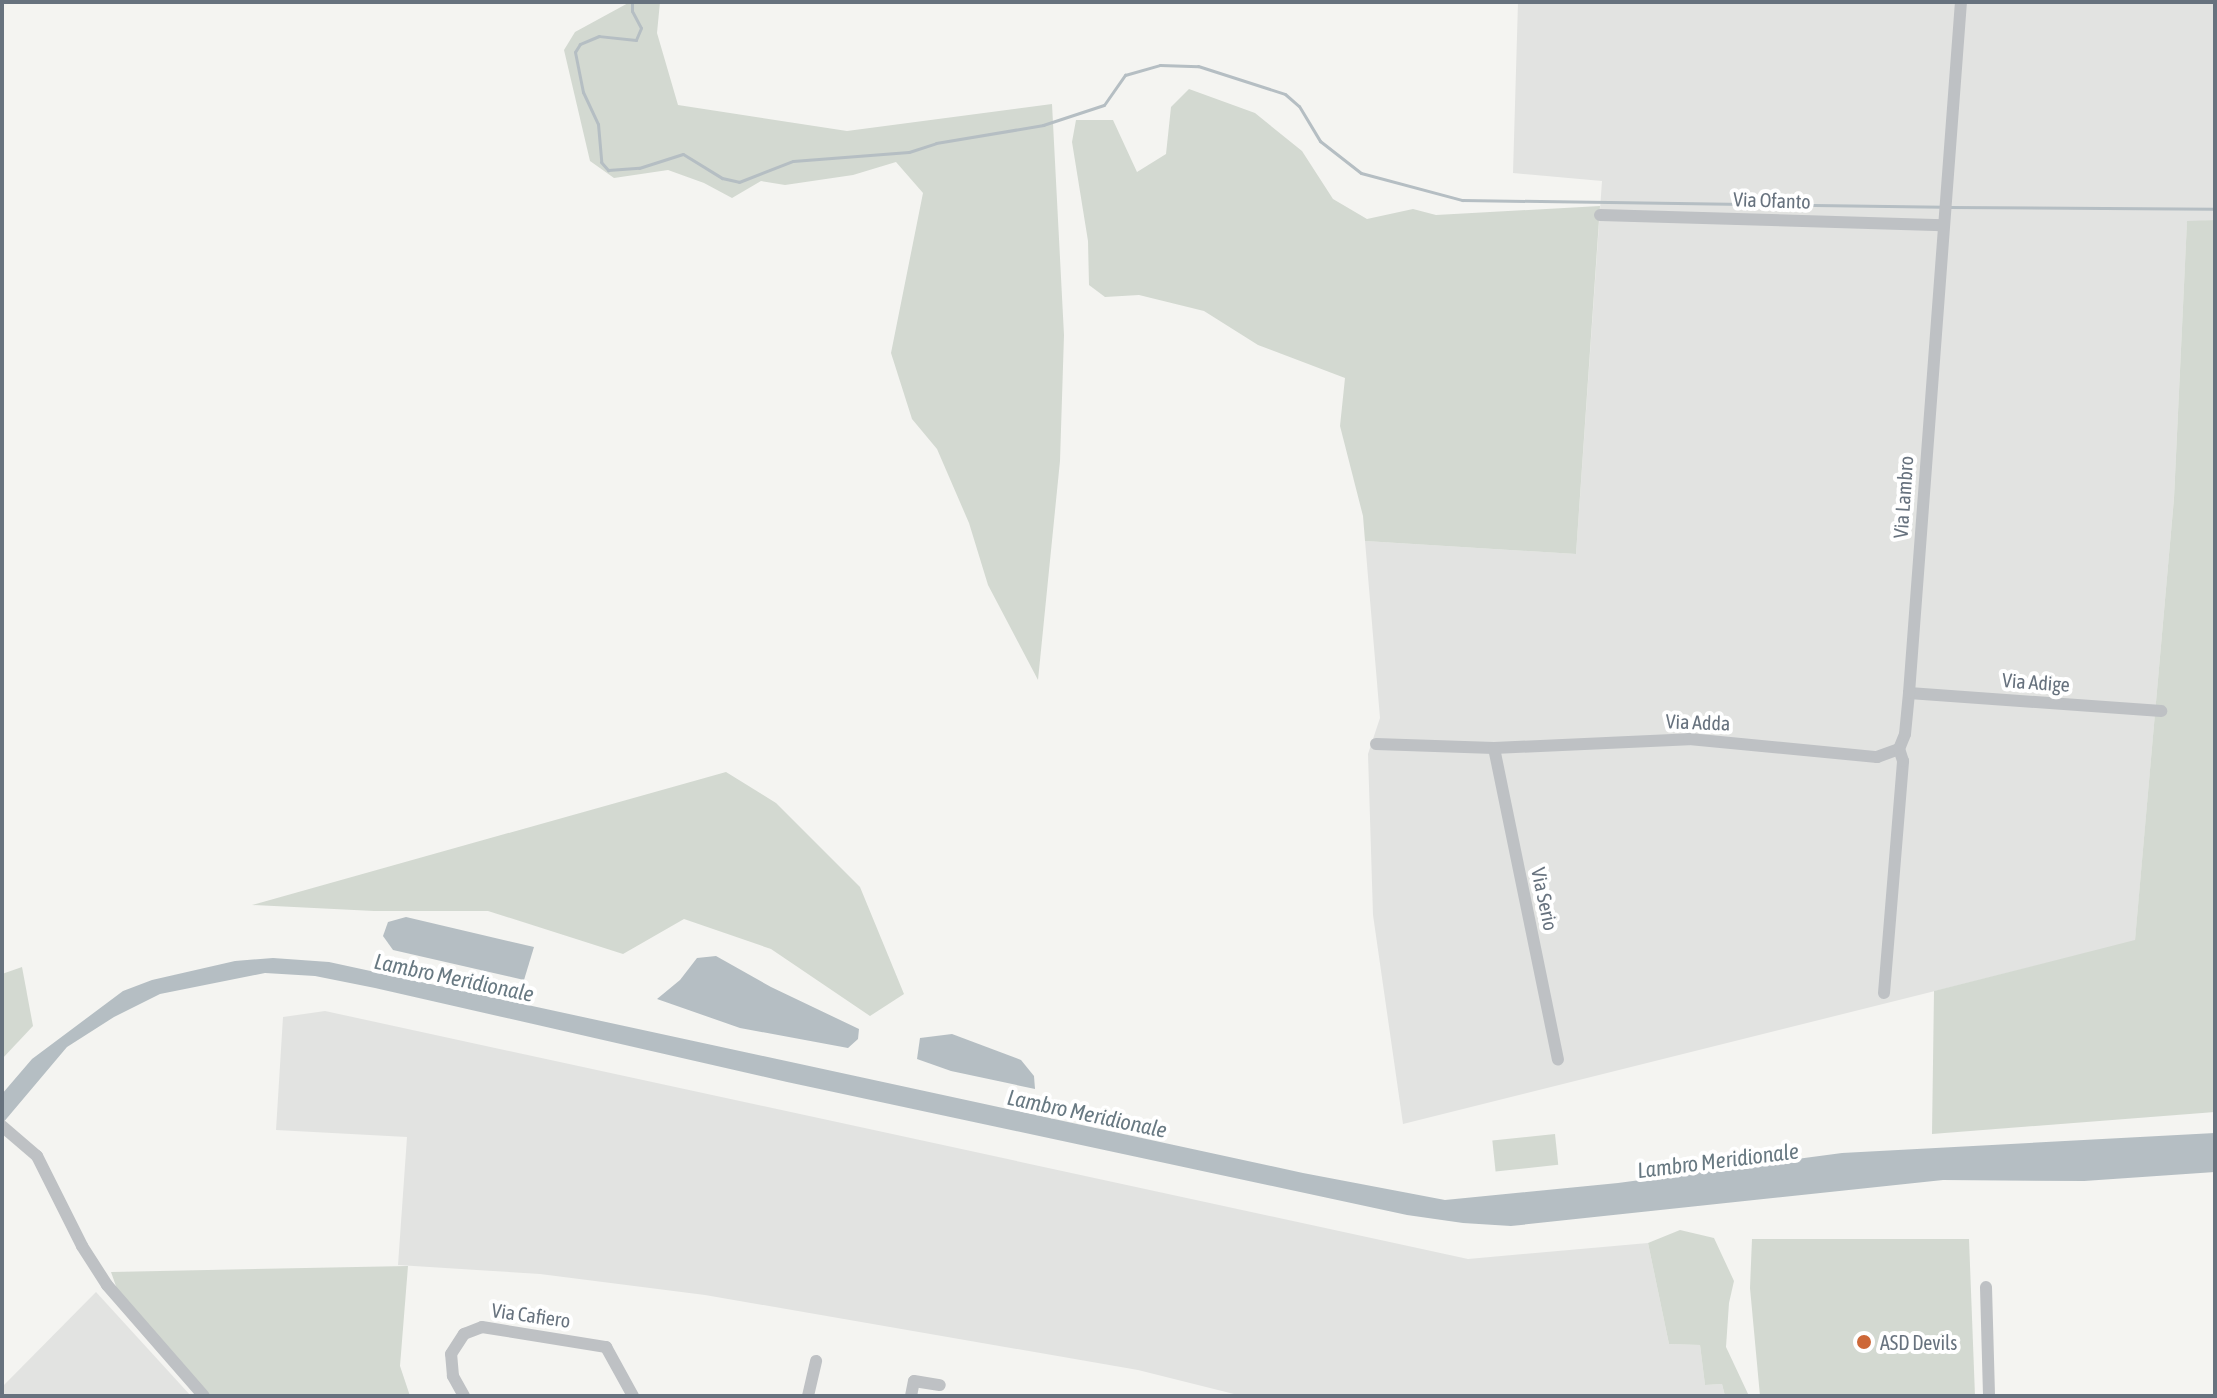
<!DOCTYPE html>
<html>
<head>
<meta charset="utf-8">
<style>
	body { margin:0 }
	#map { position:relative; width:2217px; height:1398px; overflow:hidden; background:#f4f4f1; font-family:"Asap Condensed",sans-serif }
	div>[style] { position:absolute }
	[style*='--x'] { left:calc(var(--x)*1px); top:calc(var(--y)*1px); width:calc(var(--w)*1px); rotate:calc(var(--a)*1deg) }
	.built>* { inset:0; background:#e2e3e1 }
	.green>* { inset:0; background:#d3d9d1; transform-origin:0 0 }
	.water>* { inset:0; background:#b5bec3 }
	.stream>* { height:3px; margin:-1.5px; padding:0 1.5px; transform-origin:1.5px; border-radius:1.5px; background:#b5bec3 }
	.minor>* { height:12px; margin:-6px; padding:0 6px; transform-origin:6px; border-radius:6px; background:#bec1c4 }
	.dots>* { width:22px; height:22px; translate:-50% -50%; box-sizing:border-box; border:4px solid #fff; border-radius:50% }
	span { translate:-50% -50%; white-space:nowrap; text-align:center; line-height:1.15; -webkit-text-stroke:8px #fff; paint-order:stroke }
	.street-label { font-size:20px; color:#67727e }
	.poi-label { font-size:20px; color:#67727e }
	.left { translate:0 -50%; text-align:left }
	.water-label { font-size:22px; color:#687982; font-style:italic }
	.frame { position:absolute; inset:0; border:4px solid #67727e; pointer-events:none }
</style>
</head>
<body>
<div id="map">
	<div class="built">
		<div style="clip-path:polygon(1518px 2px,2215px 2px,2215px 220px,2187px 222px,2174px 498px,2135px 941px,1403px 1124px,1373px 915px,1368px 754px,1380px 718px,1365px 541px,1576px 554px,1602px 181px,1513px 173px)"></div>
		<div style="clip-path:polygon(325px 1011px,1468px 1259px,1648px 1243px,1669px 1344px,1700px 1345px,1705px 1385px,1722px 1384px,1725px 1396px,1242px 1396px,1138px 1370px,705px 1295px,540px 1274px,398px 1265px,407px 1137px,276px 1130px,283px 1017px)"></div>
		<div style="clip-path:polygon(96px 1292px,191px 1396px,2px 1396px,2px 1387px)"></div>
	</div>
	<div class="green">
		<div style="clip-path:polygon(630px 2px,660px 2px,657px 33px,678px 105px,847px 131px,1052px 104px,1064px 335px,1060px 461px,1038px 680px,988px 585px,969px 523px,937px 449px,912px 419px,891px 353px,923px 193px,896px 162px,853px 175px,785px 185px,761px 181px,732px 198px,704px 183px,668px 170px,614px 178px,590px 161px,564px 50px,575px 32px)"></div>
		<div style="clip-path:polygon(1189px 89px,1255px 113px,1302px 151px,1333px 199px,1367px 219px,1413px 209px,1436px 215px,1600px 206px,1576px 554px,1365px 541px,1363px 516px,1340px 426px,1345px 378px,1258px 345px,1204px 311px,1139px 295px,1105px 297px,1089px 285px,1088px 241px,1072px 142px,1076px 120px,1113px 120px,1137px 172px,1166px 154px,1171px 107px)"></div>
		<div style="clip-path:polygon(2215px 220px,2215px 1112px,1932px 1134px,1934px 991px,2135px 940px,2174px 498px,2187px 221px)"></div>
		<div style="clip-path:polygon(726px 772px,776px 803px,860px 887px,904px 994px,870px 1016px,771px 949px,684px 919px,623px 954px,488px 911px,374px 911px,252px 905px)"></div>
		<div style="clip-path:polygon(22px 967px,33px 1026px,2px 1059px,2px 974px)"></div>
		<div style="left:1555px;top:1134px;width:31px;height:63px;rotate:84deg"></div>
		<div style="clip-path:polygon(1680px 1230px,1714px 1238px,1734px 1281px,1729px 1303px,1726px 1347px,1749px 1396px,1725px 1396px,1722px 1384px,1705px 1385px,1700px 1345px,1669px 1344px,1648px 1243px)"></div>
		<div style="clip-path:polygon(1752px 1239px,1969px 1239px,1975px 1396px,1760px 1396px,1750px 1288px)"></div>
		<div style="clip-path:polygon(408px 1266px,400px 1366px,410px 1396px,209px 1396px,117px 1289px,111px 1272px)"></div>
	</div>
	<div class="water">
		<div style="clip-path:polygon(406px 917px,534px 947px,524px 980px,393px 950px,383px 936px,388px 922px)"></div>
		<div style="clip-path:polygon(716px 956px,771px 987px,859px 1029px,858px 1039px,848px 1048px,740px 1028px,657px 999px,680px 980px,697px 958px)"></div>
		<div style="clip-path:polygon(273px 958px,329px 962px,1303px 1173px,1445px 1200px,1618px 1183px,1842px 1153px,2215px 1133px,2215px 1172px,2084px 1181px,1943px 1180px,1511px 1226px,1463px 1223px,1407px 1215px,787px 1082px,375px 988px,315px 976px,265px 973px,160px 994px,114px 1017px,67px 1047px,2px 1124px,2px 1094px,32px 1059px,123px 991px,152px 980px,235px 961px)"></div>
		<div style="clip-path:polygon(952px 1034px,1021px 1060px,1034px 1076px,1035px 1089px,951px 1071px,917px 1059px,920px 1038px)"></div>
	</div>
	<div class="stream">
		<div style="--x:632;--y:2;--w:9;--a:90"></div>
		<div style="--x:632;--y:11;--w:19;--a:62"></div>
		<div style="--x:641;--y:28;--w:13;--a:113"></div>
		<div style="--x:636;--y:40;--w:37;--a:-174"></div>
		<div style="--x:599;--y:36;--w:21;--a:157"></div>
		<div style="--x:580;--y:44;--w:9;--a:122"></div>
		<div style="--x:575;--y:52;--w:41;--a:78.7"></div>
		<div style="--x:583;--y:92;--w:35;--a:65"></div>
		<div style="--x:598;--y:124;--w:38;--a:85"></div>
		<div style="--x:601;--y:162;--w:11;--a:49"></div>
		<div style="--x:608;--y:170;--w:31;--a:-4"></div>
		<div style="--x:639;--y:168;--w:46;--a:-17.7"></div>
		<div style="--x:683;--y:154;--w:46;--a:31.6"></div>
		<div style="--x:722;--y:178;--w:17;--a:13"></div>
		<div style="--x:739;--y:182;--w:58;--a:-21.3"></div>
		<div style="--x:793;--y:161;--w:116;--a:-4.4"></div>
		<div style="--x:909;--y:152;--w:28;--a:-18"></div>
		<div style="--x:936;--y:143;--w:109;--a:-9.5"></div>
		<div style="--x:1043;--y:125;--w:64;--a:-18.2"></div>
		<div style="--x:1104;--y:105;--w:37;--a:-55"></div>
		<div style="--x:1125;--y:75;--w:36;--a:-16"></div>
		<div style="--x:1160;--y:65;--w:38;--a:2"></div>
		<div style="--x:1198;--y:66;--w:91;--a:17.8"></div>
		<div style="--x:1285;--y:94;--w:18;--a:41"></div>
		<div style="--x:1299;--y:106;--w:41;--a:59"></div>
		<div style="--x:1320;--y:141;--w:52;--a:38"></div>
		<div style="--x:1361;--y:173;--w:105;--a:15"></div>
		<div style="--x:1462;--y:200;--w:480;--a:0.8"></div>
		<div style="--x:1949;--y:207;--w:266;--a:0.4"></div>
	</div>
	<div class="minor">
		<div style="--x:1600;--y:215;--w:343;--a:1.7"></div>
		<div style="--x:1909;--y:693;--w:253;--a:4.1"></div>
		<div style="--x:1376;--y:744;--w:118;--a:1.9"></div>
		<div style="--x:1494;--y:748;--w:195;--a:-2.6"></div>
		<div style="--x:1689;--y:739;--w:189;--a:5.5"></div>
		<div style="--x:1877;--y:757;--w:23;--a:-20"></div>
		<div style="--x:1494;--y:748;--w:318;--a:78.4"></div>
		<div style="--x:1884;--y:993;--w:233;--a:-85.3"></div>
		<div style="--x:1903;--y:761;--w:13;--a:-108"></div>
		<div style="--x:1899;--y:749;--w:16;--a:-68"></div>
		<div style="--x:1905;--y:734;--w:41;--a:-84.4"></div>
		<div style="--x:1909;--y:693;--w:693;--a:-85.7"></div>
		<div style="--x:2;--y:1126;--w:46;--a:40.6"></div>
		<div style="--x:37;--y:1156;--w:101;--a:63.4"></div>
		<div style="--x:82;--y:1246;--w:46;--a:57.3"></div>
		<div style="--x:107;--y:1285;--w:147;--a:48.9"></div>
		<div style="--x:1986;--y:1287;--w:109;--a:88.4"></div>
		<div style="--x:464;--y:1396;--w:23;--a:-119"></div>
		<div style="--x:453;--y:1376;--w:22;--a:-95"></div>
		<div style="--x:451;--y:1354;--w:24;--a:-57"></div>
		<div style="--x:464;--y:1334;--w:19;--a:-21"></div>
		<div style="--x:482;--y:1327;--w:126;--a:9.2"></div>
		<div style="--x:606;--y:1347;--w:56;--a:61.1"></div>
		<div style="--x:808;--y:1396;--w:36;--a:-77"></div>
		<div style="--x:911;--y:1396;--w:15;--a:-79"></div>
		<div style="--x:914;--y:1381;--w:26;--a:9"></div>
	</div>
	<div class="dots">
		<div style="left:1864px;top:1342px;background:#cd6838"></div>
	</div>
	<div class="street-label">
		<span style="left:1772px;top:200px;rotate:2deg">Via Ofanto</span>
		<span style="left:1903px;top:497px;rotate:-86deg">Via Lambro</span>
		<span style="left:2036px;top:682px;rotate:4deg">Via Adige</span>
		<span style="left:1698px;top:722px;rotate:2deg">Via Adda</span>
		<span style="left:1545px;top:899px;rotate:78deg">Via Serio</span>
		<span style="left:531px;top:1315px;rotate:8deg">Via Cafiero</span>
	</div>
	<div class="poi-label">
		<span class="left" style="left:1880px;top:1342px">ASD Devils</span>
	</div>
	<div class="water-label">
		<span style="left:454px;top:978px;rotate:12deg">Lambro Meridionale</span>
		<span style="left:1087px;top:1114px;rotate:12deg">Lambro Meridionale</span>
		<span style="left:1718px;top:1161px;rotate:-7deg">Lambro Meridionale</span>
	</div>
	<div class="frame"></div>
</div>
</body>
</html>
